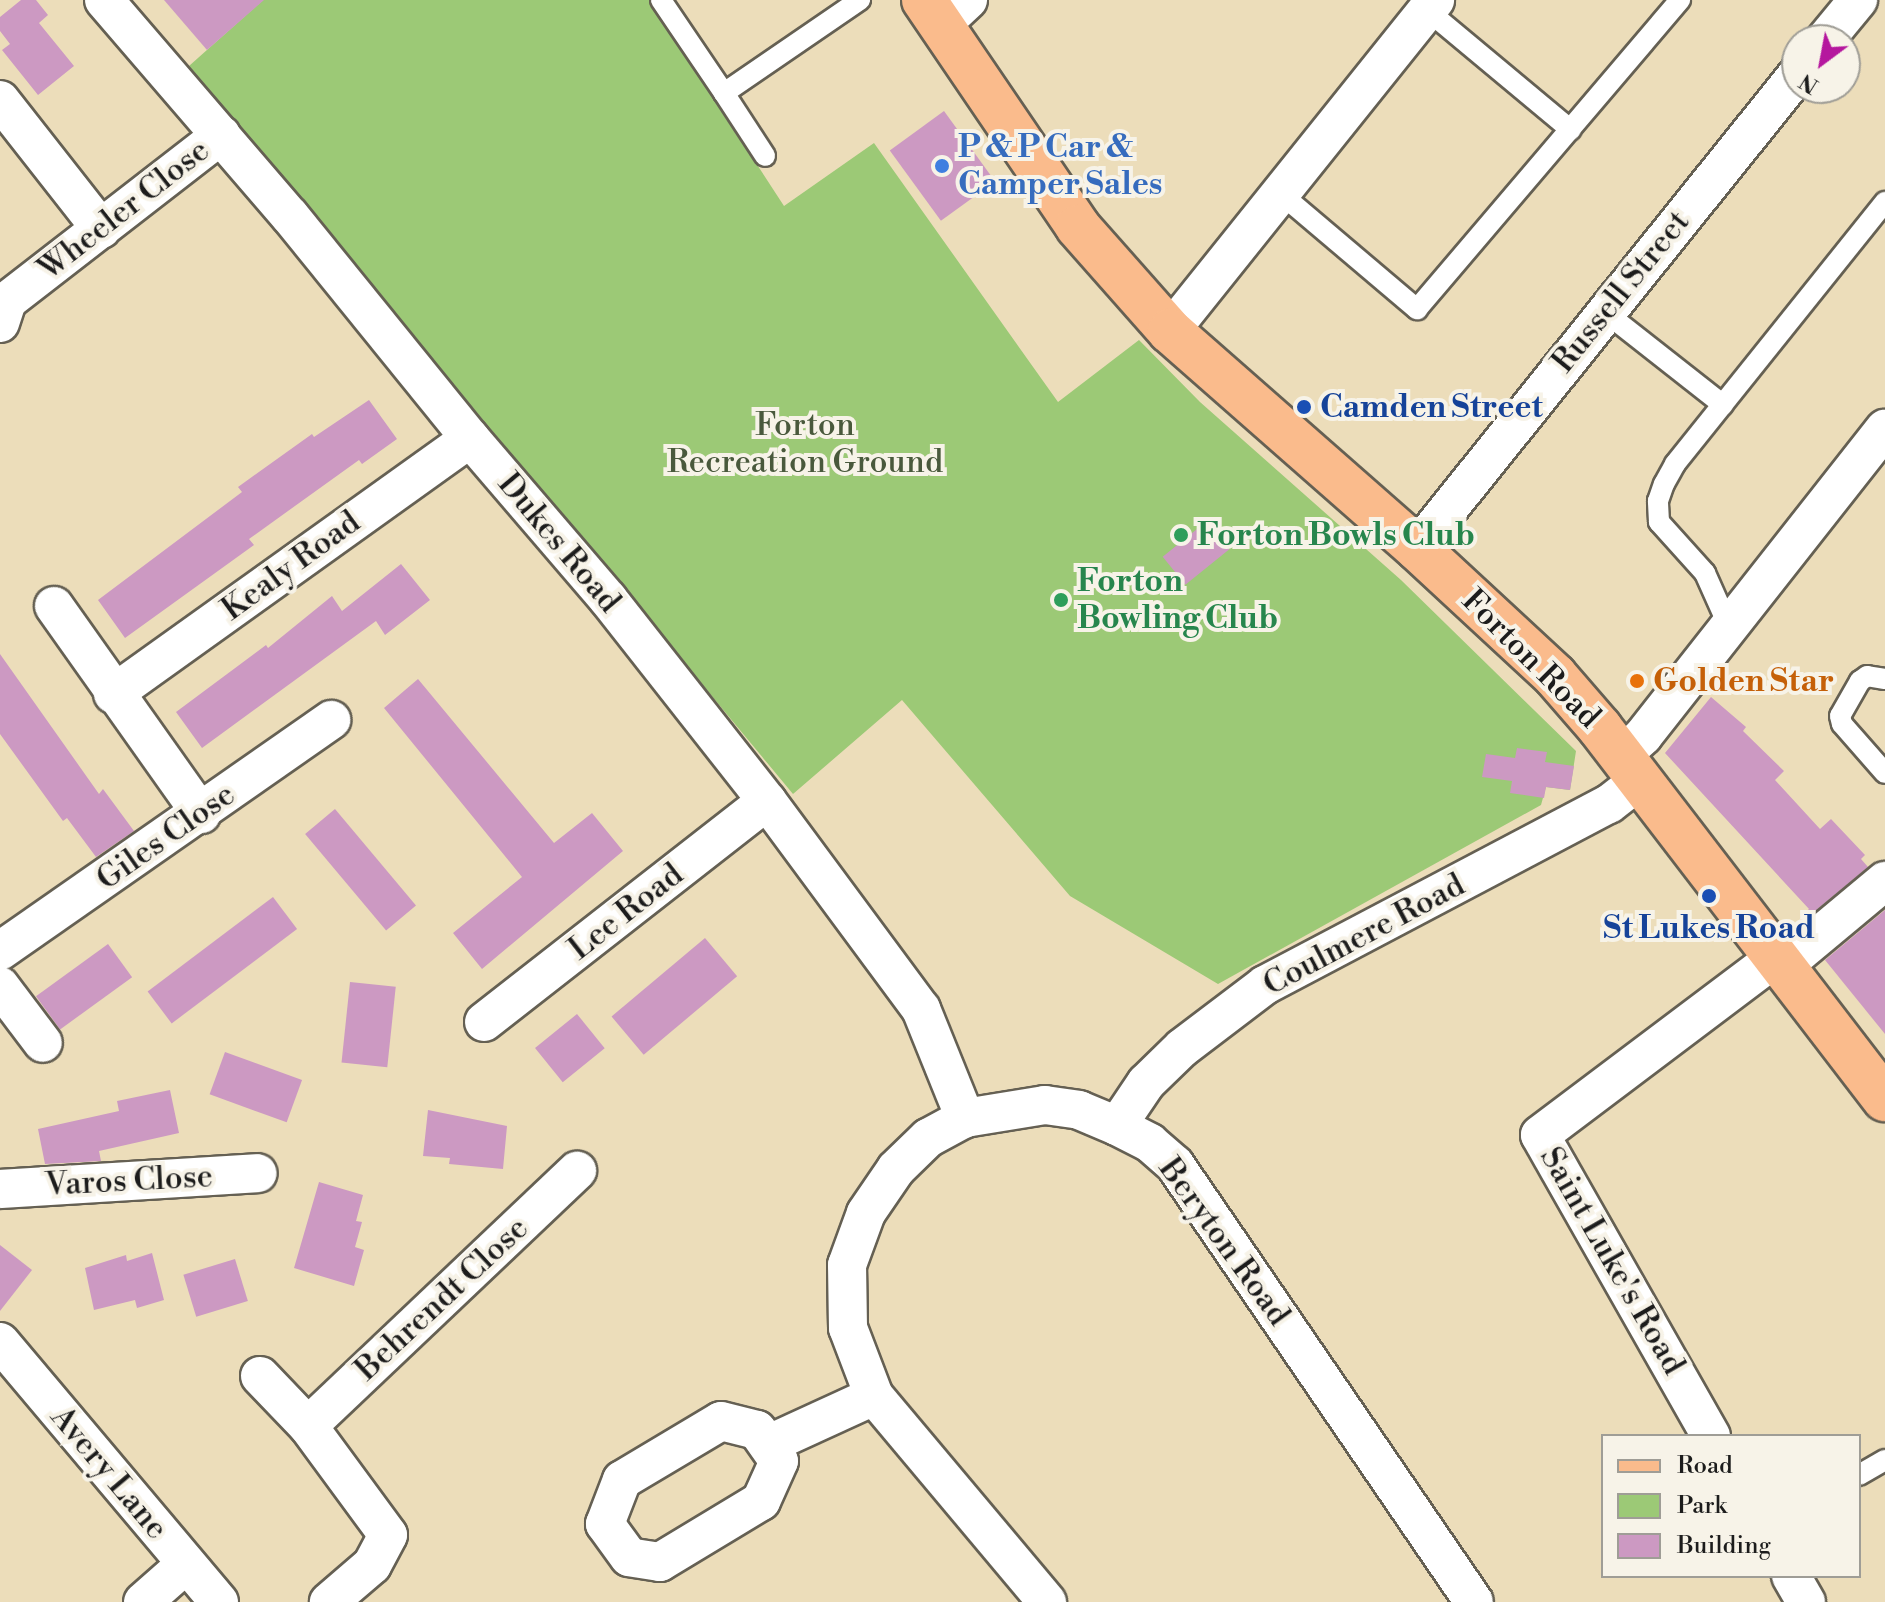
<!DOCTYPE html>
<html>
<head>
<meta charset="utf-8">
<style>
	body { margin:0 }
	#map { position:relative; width:1885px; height:1602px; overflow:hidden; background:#ecddba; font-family:"Libre Bodoni",serif }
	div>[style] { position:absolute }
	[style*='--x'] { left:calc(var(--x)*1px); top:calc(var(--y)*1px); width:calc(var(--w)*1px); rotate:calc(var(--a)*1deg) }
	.green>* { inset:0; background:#9cc976 }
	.building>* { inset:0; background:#cc99c2; transform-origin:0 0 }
	.roads { filter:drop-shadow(2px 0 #656053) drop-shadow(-2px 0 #656053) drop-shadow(0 2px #656053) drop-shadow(0 -2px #656053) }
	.lane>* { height:20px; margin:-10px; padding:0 10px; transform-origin:10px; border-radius:10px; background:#fff }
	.street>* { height:38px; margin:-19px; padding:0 19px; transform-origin:19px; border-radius:19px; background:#fff }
	.primary>* { height:44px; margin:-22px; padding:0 22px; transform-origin:22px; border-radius:22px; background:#fabb8c }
	.dots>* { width:22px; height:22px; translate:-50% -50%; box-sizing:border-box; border:4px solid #f7f3e8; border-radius:50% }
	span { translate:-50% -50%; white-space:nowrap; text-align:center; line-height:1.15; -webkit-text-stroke:8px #f7f3e8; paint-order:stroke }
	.shop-label { font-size:32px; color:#366cbe; font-weight:700 }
	.left { translate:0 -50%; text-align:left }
	.street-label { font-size:32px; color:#1c1c1c }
	.transit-label { font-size:32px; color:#164399; font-weight:700 }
	.park-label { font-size:32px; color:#49593c }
	.leisure-label { font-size:32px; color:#27864d; font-weight:700 }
	.food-label { font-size:32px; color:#c56008; font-weight:700 }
	.legend { position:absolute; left:1601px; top:1434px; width:260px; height:144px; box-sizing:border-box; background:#f7f3e8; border:2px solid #9f9d96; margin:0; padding:10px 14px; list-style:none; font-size:24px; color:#1c1c1c }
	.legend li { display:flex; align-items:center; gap:16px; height:40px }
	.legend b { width:40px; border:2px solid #9f9d96 }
	.north { position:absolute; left:1781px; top:24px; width:80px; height:80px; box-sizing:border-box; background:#f7f3e8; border:2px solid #9f9d96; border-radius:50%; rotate:212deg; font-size:22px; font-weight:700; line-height:32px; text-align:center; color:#1c1c1c }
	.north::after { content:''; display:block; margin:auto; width:28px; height:36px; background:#b5179e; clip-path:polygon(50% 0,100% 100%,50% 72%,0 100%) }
</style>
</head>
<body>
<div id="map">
	<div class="green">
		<div style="clip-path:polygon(263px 0,650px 0,784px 206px,874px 143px,1058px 402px,1139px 340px,1200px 402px,1401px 580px,1576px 751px,1570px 790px,1546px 787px,1541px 805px,1218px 984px,1070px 896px,902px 700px,793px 794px,189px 66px)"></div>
	</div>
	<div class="building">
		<div style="clip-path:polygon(21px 0,36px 0,48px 15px,39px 23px,74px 66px,38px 95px,2px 50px,10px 44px,0 31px,0 17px)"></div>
		<div style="clip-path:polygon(164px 0,264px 0,207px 50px)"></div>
		<div style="left:944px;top:111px;width:87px;height:67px;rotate:54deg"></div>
		<div style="clip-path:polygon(369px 400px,397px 439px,362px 464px,359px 460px,249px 539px,254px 545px,125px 638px,98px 600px,242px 492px,238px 487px,312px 434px,314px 437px)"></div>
		<div style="left:1207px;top:521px;width:36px;height:57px;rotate:51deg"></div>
		<div style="clip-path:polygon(401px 564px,430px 600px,385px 635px,376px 621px,202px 748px,176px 712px,266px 645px,268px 648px,332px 596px,342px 611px)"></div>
		<div style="clip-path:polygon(0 654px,99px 794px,103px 789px,134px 831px,96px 857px,67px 818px,63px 821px,0 734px)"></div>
		<div style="clip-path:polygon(418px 679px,554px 843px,592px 813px,623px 851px,482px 969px,453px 933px,522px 877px,384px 708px)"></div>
		<div style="clip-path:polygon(1711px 697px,1746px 727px,1743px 731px,1784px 771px,1775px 780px,1820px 829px,1831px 819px,1865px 855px,1861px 859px,1868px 867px,1803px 921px,1800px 917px,1809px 909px,1665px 753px)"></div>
		<div style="clip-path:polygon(1517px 748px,1547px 752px,1545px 762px,1574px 766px,1570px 790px,1546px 787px,1544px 798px,1510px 793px,1512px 781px,1482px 777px,1486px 754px,1515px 758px)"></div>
		<div style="left:335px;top:809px;width:126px;height:39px;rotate:50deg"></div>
		<div style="left:273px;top:897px;width:40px;height:157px;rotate:53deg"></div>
		<div style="clip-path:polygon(1885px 910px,1885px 1034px,1825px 960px)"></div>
		<div style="left:705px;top:938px;width:50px;height:122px;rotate:50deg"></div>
		<div style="left:108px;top:944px;width:41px;height:89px;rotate:54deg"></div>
		<div style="left:350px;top:982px;width:46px;height:81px;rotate:6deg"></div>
		<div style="left:577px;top:1014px;width:44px;height:54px;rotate:51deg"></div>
		<div style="left:225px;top:1052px;width:82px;height:45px;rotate:20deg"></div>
		<div style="clip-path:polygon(170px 1090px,179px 1133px,99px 1151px,101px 1161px,45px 1164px,38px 1129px,119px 1111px,117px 1101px)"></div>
		<div style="clip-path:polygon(428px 1110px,507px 1126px,503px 1169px,449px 1164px,450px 1158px,423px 1156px)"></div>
		<div style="clip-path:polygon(319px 1182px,363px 1195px,356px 1221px,362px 1222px,355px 1247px,364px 1250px,354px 1286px,294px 1268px)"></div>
		<div style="clip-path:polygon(0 1245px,32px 1270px,0 1311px)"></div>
		<div style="clip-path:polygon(152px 1253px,164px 1300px,137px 1308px,135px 1300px,94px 1310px,85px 1268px,126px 1255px,127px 1261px)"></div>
		<div style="left:235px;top:1259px;width:44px;height:54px;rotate:73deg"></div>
	</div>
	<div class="roads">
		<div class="lane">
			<div style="--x:661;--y:0;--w:112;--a:55.9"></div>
			<div style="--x:724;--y:93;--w:165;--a:-34.4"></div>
			<div style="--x:1427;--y:10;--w:187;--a:39.8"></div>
			<div style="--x:724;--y:93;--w:75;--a:56.9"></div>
			<div style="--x:1280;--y:193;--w:180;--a:40.3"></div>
			<div style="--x:1417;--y:309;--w:406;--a:-49.6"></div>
			<div style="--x:1605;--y:312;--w:150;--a:38.2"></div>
			<div style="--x:1729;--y:627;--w:59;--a:-114"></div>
			<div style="--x:1705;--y:573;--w:69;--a:-132"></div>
			<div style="--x:1659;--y:522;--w:21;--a:-93"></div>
			<div style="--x:1658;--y:501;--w:18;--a:-71"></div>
			<div style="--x:1664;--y:484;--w:23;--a:-61"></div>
			<div style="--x:1675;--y:464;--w:336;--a:-51.3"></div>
			<div style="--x:1885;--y:679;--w:18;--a:-171"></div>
			<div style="--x:1867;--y:676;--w:9;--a:144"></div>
			<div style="--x:1860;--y:681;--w:40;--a:119.7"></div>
			<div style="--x:1840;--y:716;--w:8;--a:76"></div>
			<div style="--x:1842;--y:724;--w:65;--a:48.7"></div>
			<div style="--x:1859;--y:1475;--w:30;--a:-30"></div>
		</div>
		<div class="street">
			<div style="--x:104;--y:0;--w:285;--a:49.3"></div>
			<div style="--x:290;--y:216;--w:286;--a:51"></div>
			<div style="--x:470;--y:438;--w:212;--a:49.4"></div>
			<div style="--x:608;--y:599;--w:257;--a:51.8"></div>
			<div style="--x:767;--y:801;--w:259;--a:53.5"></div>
			<div style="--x:921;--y:1009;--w:118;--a:68"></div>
			<div style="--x:941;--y:25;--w:37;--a:-43"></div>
			<div style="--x:1825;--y:40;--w:52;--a:-50.5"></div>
			<div style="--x:0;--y:100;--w:164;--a:51.9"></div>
			<div style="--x:0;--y:323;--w:23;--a:-72"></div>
			<div style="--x:7;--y:301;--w:271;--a:-37.8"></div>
			<div style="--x:1170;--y:331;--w:424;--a:-51.3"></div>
			<div style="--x:1417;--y:548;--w:607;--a:-51.22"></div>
			<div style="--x:54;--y:606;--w:255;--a:54.7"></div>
			<div style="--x:113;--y:694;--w:439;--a:-35.6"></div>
			<div style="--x:1621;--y:756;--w:30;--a:-42"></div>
			<div style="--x:1643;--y:736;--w:391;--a:-51.8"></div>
			<div style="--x:0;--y:951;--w:404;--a:-34.9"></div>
			<div style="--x:1783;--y:966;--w:133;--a:-39.8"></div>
			<div style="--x:0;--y:986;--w:71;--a:53"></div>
			<div style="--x:484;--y:1022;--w:359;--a:-38"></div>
			<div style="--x:1117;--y:1126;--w:52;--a:-56"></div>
			<div style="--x:1146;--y:1083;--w:50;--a:-44.2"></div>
			<div style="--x:1182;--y:1048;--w:104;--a:-37.2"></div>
			<div style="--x:1265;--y:985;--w:389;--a:-27.8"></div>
			<div style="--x:1609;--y:804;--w:39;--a:-38"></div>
			<div style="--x:0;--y:1189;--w:258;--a:-3.5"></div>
			<div style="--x:0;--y:1342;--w:340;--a:49.9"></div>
			<div style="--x:260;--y:1376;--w:69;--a:46.2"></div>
			<div style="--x:308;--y:1426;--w:135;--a:53.7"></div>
			<div style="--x:388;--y:1535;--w:34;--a:118"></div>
			<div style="--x:372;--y:1565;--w:57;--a:139.3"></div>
			<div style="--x:721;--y:1421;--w:37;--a:14"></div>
			<div style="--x:757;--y:1430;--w:38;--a:55"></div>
			<div style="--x:779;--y:1461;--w:44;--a:114.2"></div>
			<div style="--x:761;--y:1501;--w:118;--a:148.9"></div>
			<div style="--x:660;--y:1562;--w:31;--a:-171"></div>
			<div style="--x:629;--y:1557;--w:41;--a:-126"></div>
			<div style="--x:605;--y:1524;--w:47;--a:-68.9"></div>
			<div style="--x:622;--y:1480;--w:115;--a:-30.8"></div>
			<div style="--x:308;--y:1426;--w:371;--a:-43.5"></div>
			<div style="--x:1711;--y:1436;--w:346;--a:-119.6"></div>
			<div style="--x:1540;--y:1135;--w:296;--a:-37"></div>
			<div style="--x:769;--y:1444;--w:115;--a:-24.6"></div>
			<div style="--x:1791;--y:1576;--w:30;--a:60"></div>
			<div style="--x:143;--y:1602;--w:56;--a:-41.4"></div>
			<div style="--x:1047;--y:1602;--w:269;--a:-130"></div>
			<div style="--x:874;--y:1396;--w:73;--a:-110.9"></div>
			<div style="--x:848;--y:1328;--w:63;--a:-90.9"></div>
			<div style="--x:847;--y:1265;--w:55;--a:-69.9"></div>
			<div style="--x:866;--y:1213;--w:53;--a:-55.7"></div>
			<div style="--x:896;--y:1169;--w:45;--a:-44.1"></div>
			<div style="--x:928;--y:1138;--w:42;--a:-28.4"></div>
			<div style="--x:965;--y:1118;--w:81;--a:-9.2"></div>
			<div style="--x:1045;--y:1105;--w:34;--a:8"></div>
			<div style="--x:1079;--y:1110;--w:41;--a:22.8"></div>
			<div style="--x:1117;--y:1126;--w:37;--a:27"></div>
			<div style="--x:1150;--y:1143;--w:33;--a:41"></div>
			<div style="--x:1175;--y:1165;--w:529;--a:55.62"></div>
		</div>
		<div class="primary">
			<div style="--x:924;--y:0;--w:274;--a:55.8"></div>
			<div style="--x:1078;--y:227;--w:139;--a:48.5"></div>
			<div style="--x:1170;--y:331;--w:329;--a:41.3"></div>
			<div style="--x:1417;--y:548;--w:188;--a:42.8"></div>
			<div style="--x:1555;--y:676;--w:69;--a:49.1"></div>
			<div style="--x:1600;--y:728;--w:468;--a:52.5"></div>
		</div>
	</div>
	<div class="dots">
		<div style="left:942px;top:166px;background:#3f7fe0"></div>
		<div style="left:1304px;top:407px;background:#1a4fb4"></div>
		<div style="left:1181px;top:535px;background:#2e9e5b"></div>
		<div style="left:1061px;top:600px;background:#2e9e5b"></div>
		<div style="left:1637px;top:681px;background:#e8710a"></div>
		<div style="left:1709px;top:896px;background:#1a4fb4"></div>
	</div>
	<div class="shop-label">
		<span class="left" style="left:958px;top:166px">P &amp; P Car &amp;<br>Camper Sales</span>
	</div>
	<div class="street-label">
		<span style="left:124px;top:210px;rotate:-38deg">Wheeler Close</span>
		<span style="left:1621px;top:292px;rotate:-51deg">Russell Street</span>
		<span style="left:559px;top:543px;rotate:50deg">Dukes Road</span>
		<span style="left:291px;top:566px;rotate:-36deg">Kealy Road</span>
		<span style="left:1531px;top:659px;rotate:45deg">Forton Road</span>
		<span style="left:166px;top:837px;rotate:-35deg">Giles Close</span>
		<span style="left:626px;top:912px;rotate:-38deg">Lee Road</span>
		<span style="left:1364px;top:935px;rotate:-28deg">Coulmere Road</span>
		<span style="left:129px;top:1181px;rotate:-3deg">Varos Close</span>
		<span style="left:1224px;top:1242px;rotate:54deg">Beryton Road</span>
		<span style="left:1612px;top:1261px;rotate:60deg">Saint Luke's Road</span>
		<span style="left:442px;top:1299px;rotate:-43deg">Behrendt Close</span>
		<span style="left:109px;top:1473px;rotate:50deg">Avery Lane</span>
	</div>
	<div class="transit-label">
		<span class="left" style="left:1320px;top:407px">Camden Street</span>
		<span style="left:1709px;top:928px">St Lukes Road</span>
	</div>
	<div class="park-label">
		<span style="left:805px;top:444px">Forton<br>Recreation Ground</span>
	</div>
	<div class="leisure-label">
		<span class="left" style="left:1197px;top:535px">Forton Bowls Club</span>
		<span class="left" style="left:1077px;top:600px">Forton<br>Bowling Club</span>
	</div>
	<div class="food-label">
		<span class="left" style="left:1653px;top:681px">Golden Star</span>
	</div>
	<ul class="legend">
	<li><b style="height:10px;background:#fabb8c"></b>Road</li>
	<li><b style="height:22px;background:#9cc976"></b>Park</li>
	<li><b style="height:22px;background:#cc99c2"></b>Building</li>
	</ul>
	<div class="north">N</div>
</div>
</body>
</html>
